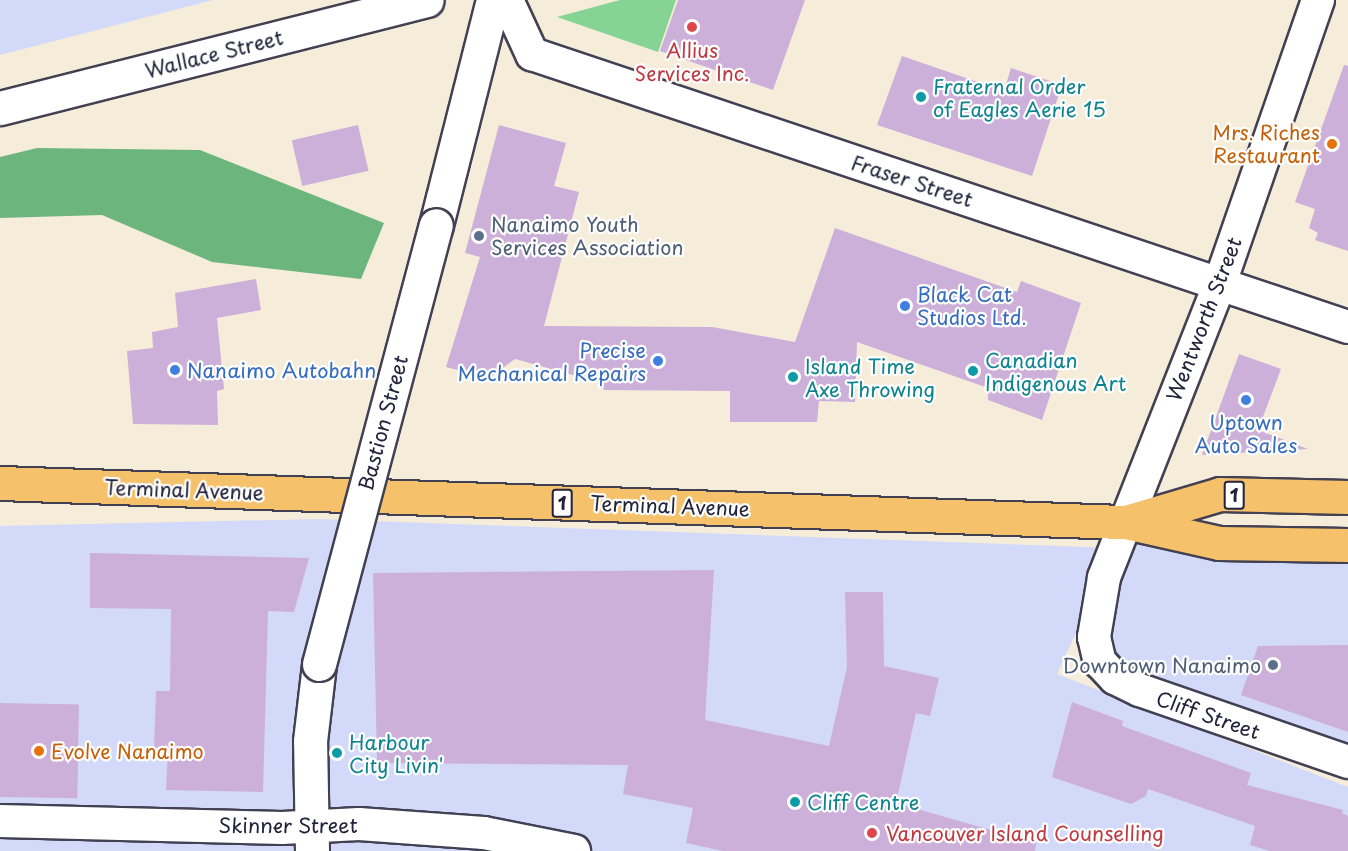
<!DOCTYPE html>
<html>
<head>
<meta charset="utf-8">
<style>
	body { margin:0 }
	#map { position:relative; width:1348px; height:851px; overflow:hidden; background:#f5edda; font-family:"Playpen Sans",sans-serif }
	div>[style] { position:absolute }
	[style*='--x'] { left:calc(var(--x)*1px); top:calc(var(--y)*1px); width:calc(var(--w)*1px); rotate:calc(var(--a)*1deg) }
	.built>* { inset:0; background:#d3d9f9 }
	.green>* { inset:0; background:#85d494 }
	.forest>* { inset:0; background:#6cb67e }
	.building>* { inset:0; background:#cdb0d9; transform-origin:0 0 }
	.roads { filter:drop-shadow(2px 0 #424053) drop-shadow(-2px 0 #424053) drop-shadow(0 2px #424053) drop-shadow(0 -2px #424053) }
	.minor>* { height:32px; margin:-16px; padding:0 16px; transform-origin:16px; border-radius:16px; background:#fff }
	.tertiary>* { height:33px; margin:-16.5px; padding:0 16.5px; transform-origin:16.5px; border-radius:16.5px; background:#fff }
	.trunk>* { height:33px; margin:-16.5px; padding:0 16.5px; transform-origin:16.5px; border-radius:16.5px; background:#f5c16b }
	.bridges { filter:drop-shadow(2px 0 #424053) drop-shadow(-2px 0 #424053) drop-shadow(0 2px #424053) drop-shadow(0 -2px #424053) }
	.tertiary-bridge>* { height:33px; margin:-16.5px; padding:0 16.5px; transform-origin:16.5px; border-radius:16.5px; background:#fff }
	.dots>* { width:16px; height:16px; translate:-50% -50%; box-sizing:border-box; border:3px solid #fff; border-radius:50% }
	span { translate:-50% -50%; white-space:nowrap; text-align:center; line-height:1.15; -webkit-text-stroke:4.5px #fff; paint-order:stroke }
	.shield-label span { padding:2px 4px; background:#fff; border:2px solid; border-radius:4px; -webkit-text-stroke-width:0 }
	.shield-label { font-size:18px; color:#22223b; font-weight:700 }
	.health-label { font-size:20px; color:#be3a42 }
	.left { translate:0 -50%; text-align:left }
	.street-label { font-size:20px; color:#22223b }
	.culture-label { font-size:20px; color:#0d838f }
	.food-label { font-size:20px; color:#c56008 }
	.right { translate:-100% -50%; text-align:right }
	.service-label { font-size:20px; color:#4e5e75 }
	.shop-label { font-size:20px; color:#366cbe }
</style>
</head>
<body>
<div id="map">
	<div class="built">
		<div style="clip-path:polygon(0 0,213px 0,0 55px)"></div>
		<div style="clip-path:polygon(317px 519px,1115px 548px,1125px 522px,1348px 545px,1348px 762px,1100px 662px,1111px 557px,1057px 674px,1348px 787px,1348px 851px,0 851px,0 526px)"></div>
	</div>
	<div class="green">
		<div style="clip-path:polygon(620px 0,676px 0,658px 52px,557px 17px)"></div>
	</div>
	<div class="forest">
		<div style="clip-path:polygon(37px 148px,200px 150px,384px 223px,361px 279px,212px 262px,102px 215px,0 218px,0 157px)"></div>
	</div>
	<div class="building">
		<div style="clip-path:polygon(678px 0,805px 0,773px 90px,660px 51px)"></div>
		<div style="clip-path:polygon(902px 56px,1004px 91px,1011px 68px,1062px 85px,1032px 176px,877px 125px)"></div>
		<div style="clip-path:polygon(1344px 65px,1348px 66px,1348px 251px,1315px 240px,1318px 233px,1309px 228px,1315px 209px,1295px 202px)"></div>
		<div style="left:358px;top:125px;width:47px;height:68px;rotate:77deg"></div>
		<div style="clip-path:polygon(499px 125px,566px 143px,554px 186px,579px 192px,544px 326px,712px 327px,795px 342px,835px 228px,1017px 292px,1021px 281px,1081px 303px,1042px 420px,988px 400px,988px 388px,857px 342px,855px 402px,819px 401px,817px 422px,730px 422px,730px 391px,604px 390px,601px 383px,515px 359px,489px 378px,446px 367px,480px 257px,465px 253px)"></div>
		<div style="clip-path:polygon(256px 279px,261px 310px,217px 318px,224px 389px,217px 391px,218px 425px,133px 424px,127px 351px,153px 348px,152px 332px,178px 327px,175px 293px)"></div>
		<div style="clip-path:polygon(1239px 354px,1281px 369px,1258px 430px,1308px 449px,1202px 455px)"></div>
		<div style="clip-path:polygon(90px 553px,309px 558px,294px 612px,268px 611px,263px 792px,166px 790px,168px 748px,154px 748px,156px 691px,170px 691px,171px 609px,90px 608px)"></div>
		<div style="clip-path:polygon(714px 570px,705px 720px,829px 746px,847px 667px,845px 592px,883px 592px,884px 666px,939px 678px,930px 716px,916px 713px,896px 803px,1036px 843px,1035px 851px,723px 851px,686px 843px,693px 808px,623px 794px,628px 765px,377px 763px,373px 573px)"></div>
		<div style="clip-path:polygon(1348px 645px,1348px 732px,1241px 695px,1258px 646px)"></div>
		<div style="clip-path:polygon(1072px 702px,1123px 721px,1122px 726px,1251px 773px,1247px 785px,1343px 810px,1342px 813px,1348px 816px,1348px 851px,1270px 851px,1250px 845px,1255px 826px,1148px 789px,1146px 796px,1131px 804px,1052px 777px)"></div>
		<div style="left:0;top:703px;width:79px;height:94px;rotate:1deg"></div>
	</div>
	<div class="roads">
		<div class="minor">
			<div style="--x:507;--y:0;--w:60;--a:65.2"></div>
			<div style="--x:532;--y:54;--w:860;--a:18.5"></div>
			<div style="--x:1318;--y:0;--w:299;--a:109.1"></div>
			<div style="--x:1220;--y:283;--w:317;--a:111.5"></div>
			<div style="--x:1104;--y:578;--w:60;--a:99.6"></div>
			<div style="--x:1094;--y:637;--w:26;--a:77"></div>
			<div style="--x:1100;--y:662;--w:22;--a:47"></div>
			<div style="--x:1115;--y:678;--w:28;--a:26"></div>
			<div style="--x:1140;--y:690;--w:220;--a:19.1"></div>
			<div style="--x:0;--y:821;--w:282;--a:1.4"></div>
			<div style="--x:282;--y:828;--w:77;--a:-3"></div>
			<div style="--x:359;--y:824;--w:125;--a:4.1"></div>
			<div style="--x:484;--y:833;--w:92;--a:11.3"></div>
		</div>
		<div class="tertiary">
			<div style="--x:0;--y:108;--w:440;--a:-14.2"></div>
			<div style="--x:436;--y:225;--w:232;--a:-75.8"></div>
			<div style="--x:312;--y:851;--w:110;--a:-91"></div>
			<div style="--x:310;--y:741;--w:78;--a:-83.3"></div>
		</div>
		<div class="trunk">
			<div style="--x:0;--y:483;--w:1126;--a:1.99"></div>
			<div style="--x:1125;--y:522;--w:96;--a:12.6"></div>
			<div style="--x:1219;--y:543;--w:129;--a:0.9"></div>
			<div style="--x:1129;--y:521;--w:95;--a:-16.5"></div>
			<div style="--x:1220;--y:494;--w:128;--a:1.3"></div>
		</div>
	</div>
	<div class="bridges">
		<div class="tertiary-bridge">
			<div style="--x:319;--y:664;--w:454;--a:-75.1"></div>
		</div>
	</div>
	<div class="dots">
		<div style="left:692px;top:27px;background:#e0444e"></div>
		<div style="left:921px;top:97px;background:#0f9aa8"></div>
		<div style="left:1332px;top:144px;background:#e8710a"></div>
		<div style="left:479px;top:236px;background:#5c6f8a"></div>
		<div style="left:905px;top:306px;background:#3f7fe0"></div>
		<div style="left:658px;top:361px;background:#3f7fe0"></div>
		<div style="left:175px;top:370px;background:#3f7fe0"></div>
		<div style="left:973px;top:371px;background:#0f9aa8"></div>
		<div style="left:793px;top:377px;background:#0f9aa8"></div>
		<div style="left:1246px;top:400px;background:#3f7fe0"></div>
		<div style="left:1273px;top:665px;background:#5c6f8a"></div>
		<div style="left:39px;top:751px;background:#e8710a"></div>
		<div style="left:337px;top:753px;background:#0f9aa8"></div>
		<div style="left:795px;top:802px;background:#0f9aa8"></div>
		<div style="left:872px;top:833px;background:#e0444e"></div>
	</div>
	<div class="shield-label">
		<span style="left:1234px;top:495px">1</span>
		<span style="left:562px;top:503px">1</span>
	</div>
	<div class="health-label">
		<span style="left:692px;top:62px">Allius<br>Services Inc.</span>
		<span class="left" style="left:886px;top:833px">Vancouver Island Counselling</span>
	</div>
	<div class="street-label">
		<span style="left:214px;top:54px;rotate:-14deg">Wallace Street</span>
		<span style="left:912px;top:181px;rotate:18deg">Fraser Street</span>
		<span style="left:1204px;top:319px;rotate:-69deg">Wentworth Street</span>
		<span style="left:383px;top:423px;rotate:-75deg">Bastion Street</span>
		<span style="left:184px;top:490px;rotate:2deg">Terminal Avenue</span>
		<span style="left:670px;top:506px;rotate:2deg">Terminal Avenue</span>
		<span style="left:1208px;top:715px;rotate:19deg">Cliff Street</span>
		<span style="left:288px;top:825px">Skinner Street</span>
	</div>
	<div class="culture-label">
		<span class="left" style="left:933px;top:98px">Fraternal Order<br>of Eagles Aerie 15</span>
		<span class="left" style="left:985px;top:372px">Canadian<br>Indigenous Art</span>
		<span class="left" style="left:805px;top:378px">Island Time<br>Axe Throwing</span>
		<span class="left" style="left:349px;top:754px">Harbour<br>City Livin'</span>
		<span class="left" style="left:807px;top:802px">Cliff Centre</span>
	</div>
	<div class="food-label">
		<span class="right" style="left:1320px;top:144px">Mrs. Riches<br>Restaurant</span>
		<span class="left" style="left:51px;top:751px">Evolve Nanaimo</span>
	</div>
	<div class="service-label">
		<span class="left" style="left:491px;top:236px">Nanaimo Youth<br>Services Association</span>
		<span class="right" style="left:1261px;top:665px">Downtown Nanaimo</span>
	</div>
	<div class="shop-label">
		<span class="left" style="left:917px;top:306px">Black Cat<br>Studios Ltd.</span>
		<span class="right" style="left:646px;top:362px">Precise<br>Mechanical Repairs</span>
		<span class="left" style="left:187px;top:370px">Nanaimo Autobahn</span>
		<span style="left:1246px;top:434px">Uptown<br>Auto Sales</span>
	</div>
</div>
</body>
</html>
